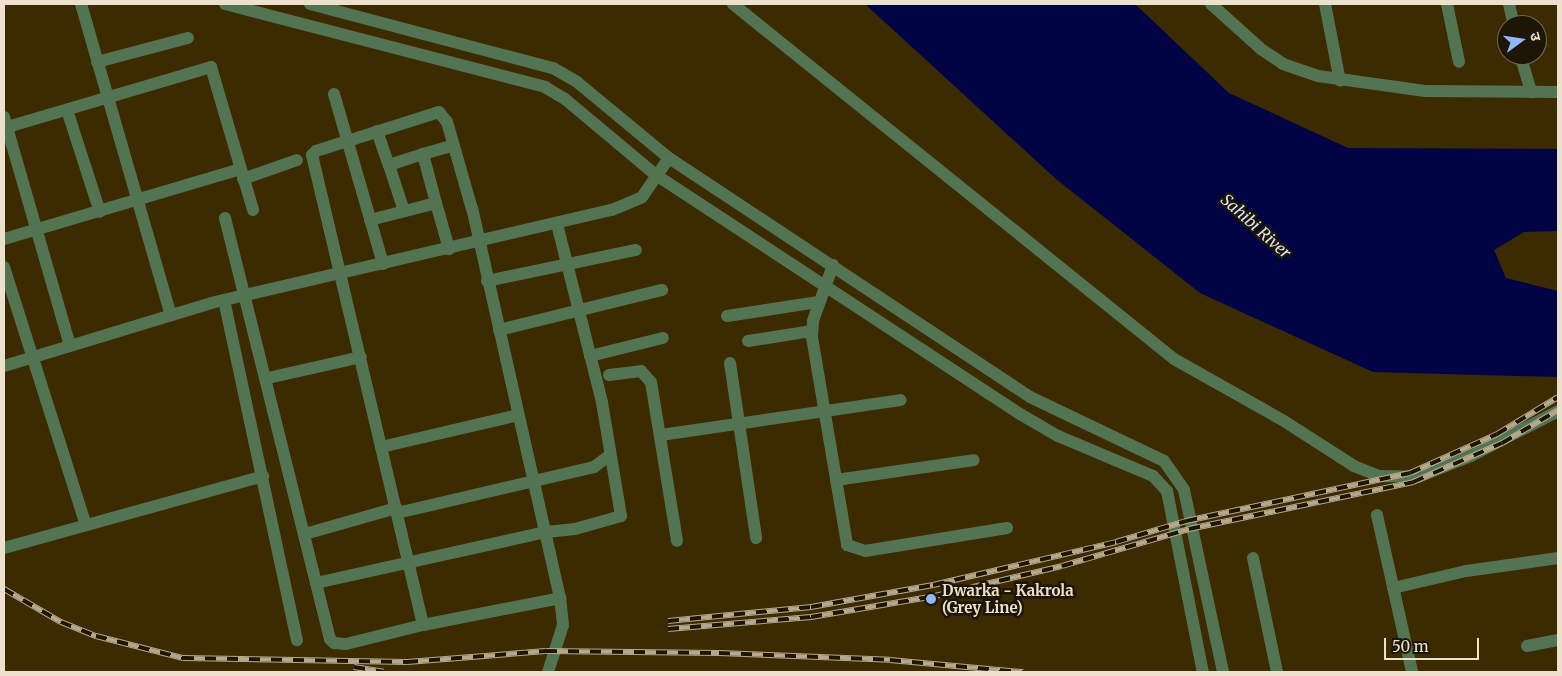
<!DOCTYPE html>
<html>
<head>
<meta charset="utf-8">
<style>
	body { margin:0 }
	#map { position:relative; width:1562px; height:676px; overflow:hidden; background:#3c2a00; font-family:Merriweather,"Noto Sans Devanagari",serif }
	div>[style] { position:absolute }
	[style*='--x'] { left:calc(var(--x)*1px); top:calc(var(--y)*1px); width:calc(var(--w)*1px); rotate:calc(var(--a)*1deg) }
	.water>* { inset:0; background:#000444 }
	.minor>* { height:12px; margin:-6px; padding:0 6px; transform-origin:6px; border-radius:6px; background:#537452 }
	.rail>* { height:5.5px; margin-top:-2.75px; transform-origin:0; background:repeating-linear-gradient(90deg,#1d1505 0 11px,#b5a88c 0 22px); box-sizing:border-box; border-block:1px solid #b5a88c }
	.dots>* { width:14px; height:14px; translate:-50% -50%; box-sizing:border-box; border:2px solid #1d1505; border-radius:50% }
	span { translate:-50% -50%; white-space:nowrap; text-align:center; line-height:1.15; -webkit-text-stroke:5px #1d1505; paint-order:stroke }
	.poi-label { font-size:15px; color:#ece1cc; font-weight:700 }
	.left { translate:0 -50%; text-align:left }
	.water-label { font-size:16px; color:#d8e4fc; font-style:italic }
	.frame { position:absolute; inset:0; border:5px solid #ece1cc; pointer-events:none }
	.north { position:absolute; left:1497px; top:15px; width:50px; height:50px; box-sizing:border-box; background:#1d1505; border:1px solid #706755; border-radius:50%; rotate:76deg; font-size:14px; font-weight:700; line-height:20px; text-align:center; color:#ece1cc }
	.north::after { content:''; display:block; margin:auto; width:18px; height:22px; background:#93b7fd; clip-path:polygon(50% 0,100% 100%,50% 72%,0 100%) }
	.scale { position:absolute; left:1384px; top:638px; width:95px; height:22px; box-sizing:border-box; border:2px solid #ece1cc; border-top:0; padding-left:6px; font-size:15px; line-height:18px; white-space:nowrap; color:#ece1cc; -webkit-text-stroke:4px #1d1505; paint-order:stroke }
</style>
</head>
<body>
<div id="map">
	<div class="water">
		<div style="clip-path:polygon(865px 4px,1135px 4px,1229px 93px,1348px 148px,1558px 149px,1558px 231px,1524px 232px,1494px 250px,1506px 278px,1558px 291px,1558px 377px,1373px 372px,1200px 293px,1056px 179px)"></div>
	</div>
	<div class="minor">
		<div style="--x:81;--y:4;--w:324;--a:73.9"></div>
		<div style="--x:225;--y:4;--w:331;--a:14.5"></div>
		<div style="--x:545;--y:87;--w:23;--a:31"></div>
		<div style="--x:565;--y:99;--w:119;--a:39.9"></div>
		<div style="--x:656;--y:175;--w:435;--a:33.3"></div>
		<div style="--x:1020;--y:414;--w:44;--a:30.1"></div>
		<div style="--x:1058;--y:436;--w:103;--a:22.8"></div>
		<div style="--x:1153;--y:476;--w:21;--a:47"></div>
		<div style="--x:1167;--y:491;--w:185;--a:78.8"></div>
		<div style="--x:310;--y:4;--w:251;--a:14.8"></div>
		<div style="--x:553;--y:68;--w:28;--a:30"></div>
		<div style="--x:577;--y:82;--w:119;--a:39.6"></div>
		<div style="--x:669;--y:158;--w:433;--a:33.5"></div>
		<div style="--x:1030;--y:397;--w:148;--a:25.5"></div>
		<div style="--x:1164;--y:461;--w:35;--a:55"></div>
		<div style="--x:1184;--y:490;--w:186;--a:77.9"></div>
		<div style="--x:733;--y:4;--w:566;--a:38.83"></div>
		<div style="--x:1174;--y:359;--w:126;--a:29.4"></div>
		<div style="--x:1284;--y:421;--w:83;--a:32.7"></div>
		<div style="--x:1354;--y:466;--w:27;--a:22"></div>
		<div style="--x:1379;--y:476;--w:39;--a:1"></div>
		<div style="--x:1418;--y:477;--w:57;--a:-21.6"></div>
		<div style="--x:1471;--y:456;--w:98;--a:-27.3"></div>
		<div style="--x:1211;--y:4;--w:67;--a:42"></div>
		<div style="--x:1261;--y:49;--w:27;--a:34"></div>
		<div style="--x:1283;--y:64;--w:37;--a:19"></div>
		<div style="--x:1318;--y:76;--w:108;--a:8"></div>
		<div style="--x:1425;--y:91;--w:133;--a:0.4"></div>
		<div style="--x:1325;--y:4;--w:78;--a:79"></div>
		<div style="--x:1447;--y:4;--w:59;--a:78.3"></div>
		<div style="--x:1509;--y:4;--w:22;--a:77"></div>
		<div style="--x:1520;--y:55;--w:39;--a:73"></div>
		<div style="--x:97;--y:62;--w:94;--a:-14.8"></div>
		<div style="--x:334;--y:94;--w:177;--a:73.9"></div>
		<div style="--x:67;--y:110;--w:107;--a:72.1"></div>
		<div style="--x:4;--y:117;--w:237;--a:73.9"></div>
		<div style="--x:4;--y:128;--w:216;--a:-16.4"></div>
		<div style="--x:211;--y:67;--w:149;--a:73.6"></div>
		<div style="--x:377;--y:131;--w:36;--a:71"></div>
		<div style="--x:243;--y:179;--w:57;--a:-19.4"></div>
		<div style="--x:436;--y:203;--w:48;--a:74.2"></div>
		<div style="--x:404;--y:211;--w:48;--a:-108.1"></div>
		<div style="--x:389;--y:165;--w:36;--a:-18"></div>
		<div style="--x:225;--y:218;--w:434;--a:76"></div>
		<div style="--x:330;--y:639;--w:6;--a:45"></div>
		<div style="--x:334;--y:643;--w:12;--a:5"></div>
		<div style="--x:346;--y:644;--w:79;--a:-13.9"></div>
		<div style="--x:370;--y:220;--w:68;--a:-14.4"></div>
		<div style="--x:436;--y:203;--w:51;--a:-104.9"></div>
		<div style="--x:423;--y:154;--w:32;--a:-16"></div>
		<div style="--x:4;--y:239;--w:246;--a:-16.5"></div>
		<div style="--x:833;--y:265;--w:59;--a:109.7"></div>
		<div style="--x:813;--y:321;--w:16;--a:94"></div>
		<div style="--x:812;--y:337;--w:211;--a:80.4"></div>
		<div style="--x:847;--y:545;--w:19;--a:18"></div>
		<div style="--x:865;--y:551;--w:144;--a:-9.2"></div>
		<div style="--x:4;--y:267;--w:268;--a:72.4"></div>
		<div style="--x:487;--y:281;--w:152;--a:-11.8"></div>
		<div style="--x:224;--y:300;--w:348;--a:77.9"></div>
		<div style="--x:727;--y:316;--w:93;--a:-8.7"></div>
		<div style="--x:499;--y:330;--w:168;--a:-13.8"></div>
		<div style="--x:748;--y:341;--w:65;--a:-8.9"></div>
		<div style="--x:590;--y:356;--w:75;--a:-13.9"></div>
		<div style="--x:730;--y:363;--w:177;--a:81.5"></div>
		<div style="--x:4;--y:366;--w:216;--a:-16.9"></div>
		<div style="--x:211;--y:303;--w:412;--a:-13.1"></div>
		<div style="--x:612;--y:210;--w:33;--a:-23"></div>
		<div style="--x:642;--y:197;--w:47;--a:-55.3"></div>
		<div style="--x:609;--y:375;--w:32;--a:-7"></div>
		<div style="--x:641;--y:371;--w:15;--a:48"></div>
		<div style="--x:651;--y:382;--w:161;--a:80.7"></div>
		<div style="--x:268;--y:378;--w:95;--a:-12.7"></div>
		<div style="--x:661;--y:435;--w:242;--a:-8.3"></div>
		<div style="--x:381;--y:447;--w:141;--a:-13.1"></div>
		<div style="--x:836;--y:480;--w:139;--a:-8.2"></div>
		<div style="--x:397;--y:513;--w:202;--a:-13.1"></div>
		<div style="--x:594;--y:467;--w:20;--a:-37"></div>
		<div style="--x:1377;--y:515;--w:161;--a:77.4"></div>
		<div style="--x:305;--y:534;--w:95;--a:-15.9"></div>
		<div style="--x:4;--y:548;--w:269;--a:-15.5"></div>
		<div style="--x:1253;--y:558;--w:116;--a:78.1"></div>
		<div style="--x:316;--y:583;--w:236;--a:-12.5"></div>
		<div style="--x:546;--y:532;--w:29;--a:-6"></div>
		<div style="--x:575;--y:529;--w:48;--a:-15.8"></div>
		<div style="--x:621;--y:516;--w:116;--a:-99.5"></div>
		<div style="--x:602;--y:402;--w:184;--a:-104.2"></div>
		<div style="--x:1393;--y:588;--w:75;--a:-13.1"></div>
		<div style="--x:1466;--y:571;--w:93;--a:-8"></div>
		<div style="--x:1527;--y:646;--w:32;--a:-11"></div>
		<div style="--x:548;--y:672;--w:49;--a:-72.3"></div>
		<div style="--x:563;--y:625;--w:27;--a:-96"></div>
		<div style="--x:560;--y:598;--w:399;--a:-102.7"></div>
		<div style="--x:472;--y:209;--w:91;--a:-106"></div>
		<div style="--x:447;--y:122;--w:13;--a:-129"></div>
		<div style="--x:439;--y:112;--w:129;--a:162.4"></div>
		<div style="--x:316;--y:151;--w:6;--a:135"></div>
		<div style="--x:312;--y:155;--w:483;--a:76.7"></div>
		<div style="--x:423;--y:625;--w:140;--a:-11.1"></div>
	</div>
	<div class="rail">
		<div style="--x:4;--y:589;--w:66;--a:30.1"></div>
		<div style="--x:61;--y:622;--w:38;--a:22"></div>
		<div style="--x:96;--y:636;--w:90;--a:14.2"></div>
		<div style="--x:183;--y:658;--w:224;--a:1"></div>
		<div style="--x:407;--y:662;--w:139;--a:-4.5"></div>
		<div style="--x:546;--y:651;--w:173;--a:0.7"></div>
		<div style="--x:719;--y:653;--w:171;--a:2.3"></div>
		<div style="--x:890;--y:660;--w:134;--a:5.2"></div>
		<div style="--x:668;--y:621;--w:144;--a:-5.6"></div>
		<div style="--x:811;--y:607;--w:124;--a:-10.2"></div>
		<div style="--x:933;--y:585;--w:188;--a:-13.2"></div>
		<div style="--x:1116;--y:542;--w:73;--a:-16.7"></div>
		<div style="--x:1186;--y:521;--w:229;--a:-12.1"></div>
		<div style="--x:1410;--y:473;--w:95;--a:-24.1"></div>
		<div style="--x:1497;--y:434;--w:71;--a:-31.2"></div>
		<div style="--x:668;--y:629;--w:144;--a:-4.8"></div>
		<div style="--x:811;--y:617;--w:126;--a:-9.6"></div>
		<div style="--x:935;--y:596;--w:130;--a:-13.3"></div>
		<div style="--x:1062;--y:566;--w:132;--a:-16.2"></div>
		<div style="--x:1189;--y:529;--w:229;--a:-11.8"></div>
		<div style="--x:1413;--y:482;--w:97;--a:-23.7"></div>
		<div style="--x:1502;--y:443;--w:65;--a:-30.5"></div>
		<div style="--x:354;--y:667;--w:30;--a:9"></div>
	</div>
	<div class="dots">
		<div style="left:931px;top:599px;background:#93b7fd"></div>
	</div>
	<div class="poi-label">
		<span class="left" style="left:942px;top:599px">Dwarka - Kakrola<br>(Grey Line)</span>
	</div>
	<div class="water-label">
		<span style="left:1256px;top:226px;rotate:42deg">Sahibi River</span>
	</div>
	<div class="frame"></div>
	<div class="north">उ</div>
	<div class="scale">50 m</div>
</div>
</body>
</html>
